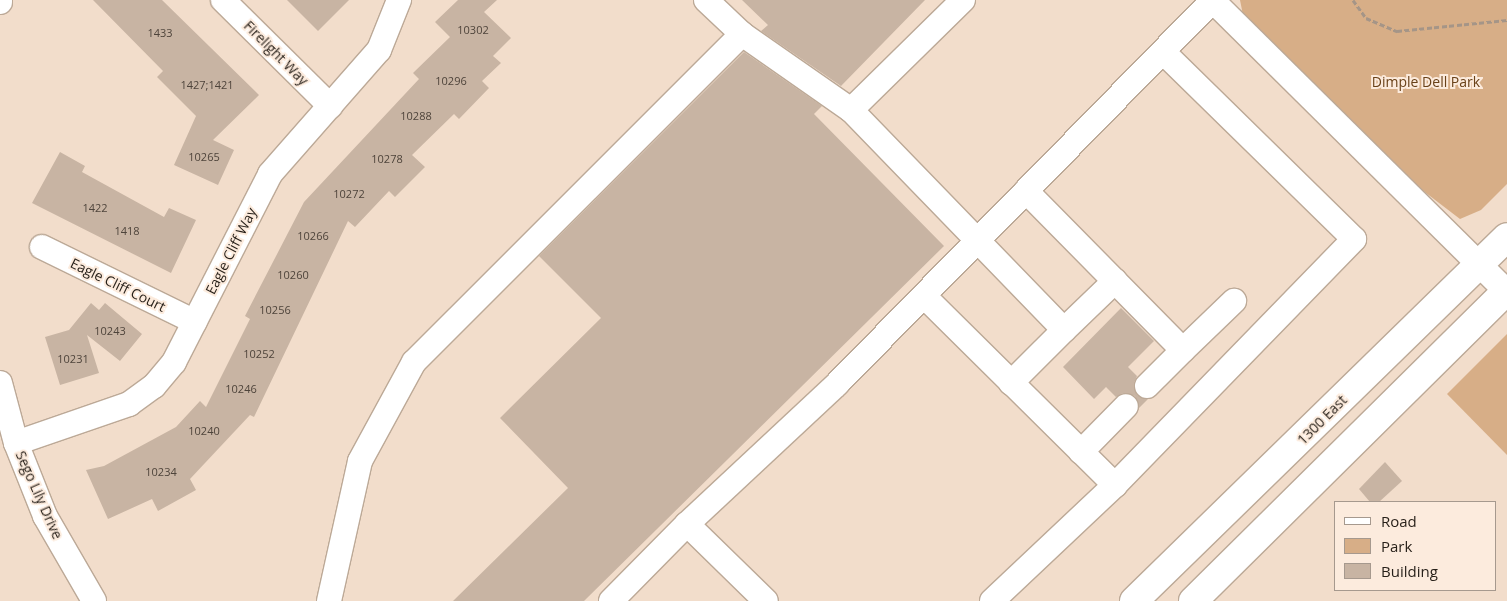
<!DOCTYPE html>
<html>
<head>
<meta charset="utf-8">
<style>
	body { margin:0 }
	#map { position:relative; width:1507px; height:601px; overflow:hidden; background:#f2ddcb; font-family:"Open Sans",sans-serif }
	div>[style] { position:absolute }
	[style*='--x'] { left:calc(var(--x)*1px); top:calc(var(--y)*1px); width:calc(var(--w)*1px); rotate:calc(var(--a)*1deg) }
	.green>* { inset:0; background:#d7ae87 }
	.building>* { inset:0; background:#c8b4a3 }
	.path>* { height:3px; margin-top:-1.5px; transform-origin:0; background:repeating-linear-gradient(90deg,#a59587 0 5px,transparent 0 7.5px) }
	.roads { filter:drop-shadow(1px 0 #bca997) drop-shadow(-1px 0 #bca997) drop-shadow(0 1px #bca997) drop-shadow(0 -1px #bca997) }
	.minor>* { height:24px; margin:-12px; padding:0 12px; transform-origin:12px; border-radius:12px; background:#fff }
	.major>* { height:28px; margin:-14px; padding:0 14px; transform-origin:14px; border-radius:14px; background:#fff }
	span { translate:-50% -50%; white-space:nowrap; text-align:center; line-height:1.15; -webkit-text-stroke:4px #fcebdd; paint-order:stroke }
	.number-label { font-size:11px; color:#4e443b }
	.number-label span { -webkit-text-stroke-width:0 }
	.street-label { font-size:14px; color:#261f18 }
	.park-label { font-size:14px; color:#694118 }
	.legend { position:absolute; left:1334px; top:501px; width:162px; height:90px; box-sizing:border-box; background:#fcebdd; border:1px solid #a6998e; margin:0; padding:6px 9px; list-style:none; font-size:15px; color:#261f18 }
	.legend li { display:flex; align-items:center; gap:10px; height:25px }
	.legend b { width:25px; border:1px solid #a6998e }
</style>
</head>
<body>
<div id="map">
	<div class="green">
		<div style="clip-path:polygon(1240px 0,1507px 0,1507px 184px,1481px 210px,1460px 219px,1409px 180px,1243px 15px)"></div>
		<div style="clip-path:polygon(1507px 334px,1507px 455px,1447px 394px)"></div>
	</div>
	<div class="building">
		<div style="clip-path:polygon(93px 0,162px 0,259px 95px,213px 140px,234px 150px,218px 185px,174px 165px,196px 116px,157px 77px,163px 71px)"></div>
		<div style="clip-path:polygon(287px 0,349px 0,318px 31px)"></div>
		<div style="clip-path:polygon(458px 0,497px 0,484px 12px,511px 38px,493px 56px,501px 63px,482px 81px,489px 88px,459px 119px,454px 114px,412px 155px,425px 167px,395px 197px,389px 191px,355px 227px,348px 221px,254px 417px,250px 415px,190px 479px,196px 490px,158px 511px,152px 499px,108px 519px,86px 470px,104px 466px,176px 427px,200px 401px,206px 407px,250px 319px,245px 316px,304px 202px,419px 79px,413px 73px,450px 37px,435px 22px)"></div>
		<div style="clip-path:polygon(742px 0,925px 0,841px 86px,761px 31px,768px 25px)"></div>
		<div style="clip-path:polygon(744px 52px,822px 106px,814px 114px,944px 246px,584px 601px,453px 601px,568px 488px,500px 418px,601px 318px,539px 256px)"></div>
		<div style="clip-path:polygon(60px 152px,85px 166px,82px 172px,164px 217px,169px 208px,196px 220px,171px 273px,32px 203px)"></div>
		<div style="clip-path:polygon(91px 303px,99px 310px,105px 303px,142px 334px,120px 361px,87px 335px,99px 373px,60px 385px,45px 337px,69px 330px)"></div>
		<div style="clip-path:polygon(1121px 308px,1154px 341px,1128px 367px,1137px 376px,1134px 383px,1137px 395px,1148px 399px,1139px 408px,1135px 396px,1123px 393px,1116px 397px,1106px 387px,1094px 399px,1063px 367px)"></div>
		<div style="clip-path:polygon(1385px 462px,1402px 481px,1379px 502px,1370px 502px,1359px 489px)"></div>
	</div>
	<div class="path">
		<div style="--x:1353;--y:0;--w:22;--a:54"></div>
		<div style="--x:1366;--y:18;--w:34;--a:23"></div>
		<div style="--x:1397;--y:31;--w:111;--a:-5.7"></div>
	</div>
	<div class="roads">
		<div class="minor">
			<div style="--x:223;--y:0;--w:151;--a:44.7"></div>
			<div style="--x:706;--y:0;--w:50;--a:43.4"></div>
			<div style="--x:742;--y:34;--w:133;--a:34.9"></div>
			<div style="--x:851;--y:110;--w:157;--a:-44.5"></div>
			<div style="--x:1212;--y:0;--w:414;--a:44.7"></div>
			<div style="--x:0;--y:2;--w:2;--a:-90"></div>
			<div style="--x:851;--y:110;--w:306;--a:45.9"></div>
			<div style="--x:1064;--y:330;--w:75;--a:135"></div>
			<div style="--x:1026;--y:191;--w:223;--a:45.4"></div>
			<div style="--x:1183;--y:350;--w:71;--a:-43.9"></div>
			<div style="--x:42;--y:247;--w:170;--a:26.1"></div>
			<div style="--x:924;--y:296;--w:269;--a:44.7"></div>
			<div style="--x:1115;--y:485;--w:169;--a:136.7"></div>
			<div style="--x:1064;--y:330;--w:71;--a:-43.9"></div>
			<div style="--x:0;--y:383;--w:62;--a:75.1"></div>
			<div style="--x:16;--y:443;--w:79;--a:68.3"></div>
			<div style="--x:45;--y:516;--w:98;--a:60"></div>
			<div style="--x:1147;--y:386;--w:51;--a:-45"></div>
			<div style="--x:16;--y:443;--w:120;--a:-19"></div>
			<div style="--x:129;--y:404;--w:31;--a:-36"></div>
			<div style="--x:154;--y:386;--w:31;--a:-50"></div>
			<div style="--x:174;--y:362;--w:211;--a:-62.9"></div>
			<div style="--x:270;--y:174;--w:165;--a:-48.7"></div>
			<div style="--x:379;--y:50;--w:54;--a:-68.2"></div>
			<div style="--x:1081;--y:452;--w:64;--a:-45.6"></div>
			<div style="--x:1115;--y:485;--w:343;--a:-45.8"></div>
			<div style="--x:1354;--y:239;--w:267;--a:-135.6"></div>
			<div style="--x:687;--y:524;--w:205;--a:-43"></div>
			<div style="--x:837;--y:384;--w:537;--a:-45.6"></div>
			<div style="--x:329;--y:601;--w:143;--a:-77.5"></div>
			<div style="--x:360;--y:461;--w:113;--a:-61.4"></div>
			<div style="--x:414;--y:362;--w:464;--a:-45"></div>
			<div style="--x:611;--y:601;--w:108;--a:-45.4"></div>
			<div style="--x:687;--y:524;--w:110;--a:44.3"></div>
		</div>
		<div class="major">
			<div style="--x:1134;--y:601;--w:521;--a:-44.3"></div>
			<div style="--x:1193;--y:601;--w:442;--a:-44.7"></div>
		</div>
	</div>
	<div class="number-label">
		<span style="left:473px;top:30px">10302</span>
		<span style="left:160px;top:33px">1433</span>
		<span style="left:451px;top:81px">10296</span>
		<span style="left:207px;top:85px">1427;1421</span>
		<span style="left:416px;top:116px">10288</span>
		<span style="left:204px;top:157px">10265</span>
		<span style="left:387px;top:159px">10278</span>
		<span style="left:349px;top:194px">10272</span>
		<span style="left:95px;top:208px">1422</span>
		<span style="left:127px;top:231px">1418</span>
		<span style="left:313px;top:236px">10266</span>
		<span style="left:293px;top:275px">10260</span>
		<span style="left:275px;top:310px">10256</span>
		<span style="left:110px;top:331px">10243</span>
		<span style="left:259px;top:354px">10252</span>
		<span style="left:73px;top:359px">10231</span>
		<span style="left:241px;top:389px">10246</span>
		<span style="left:204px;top:431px">10240</span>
		<span style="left:161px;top:472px">10234</span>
	</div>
	<div class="street-label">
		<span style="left:276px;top:53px;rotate:45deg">Firelight Way</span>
		<span style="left:231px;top:251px;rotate:-63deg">Eagle Cliff Way</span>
		<span style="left:118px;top:285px;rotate:26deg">Eagle Cliff Court</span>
		<span style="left:1322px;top:420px;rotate:-45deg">1300 East</span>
		<span style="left:39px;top:495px;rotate:66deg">Sego Lily Drive</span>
	</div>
	<div class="park-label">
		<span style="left:1426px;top:82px">Dimple Dell Park</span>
	</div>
	<ul class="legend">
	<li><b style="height:6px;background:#fff"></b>Road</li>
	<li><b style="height:14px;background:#d7ae87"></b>Park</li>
	<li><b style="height:14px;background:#c8b4a3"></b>Building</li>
	</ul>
</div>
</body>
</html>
